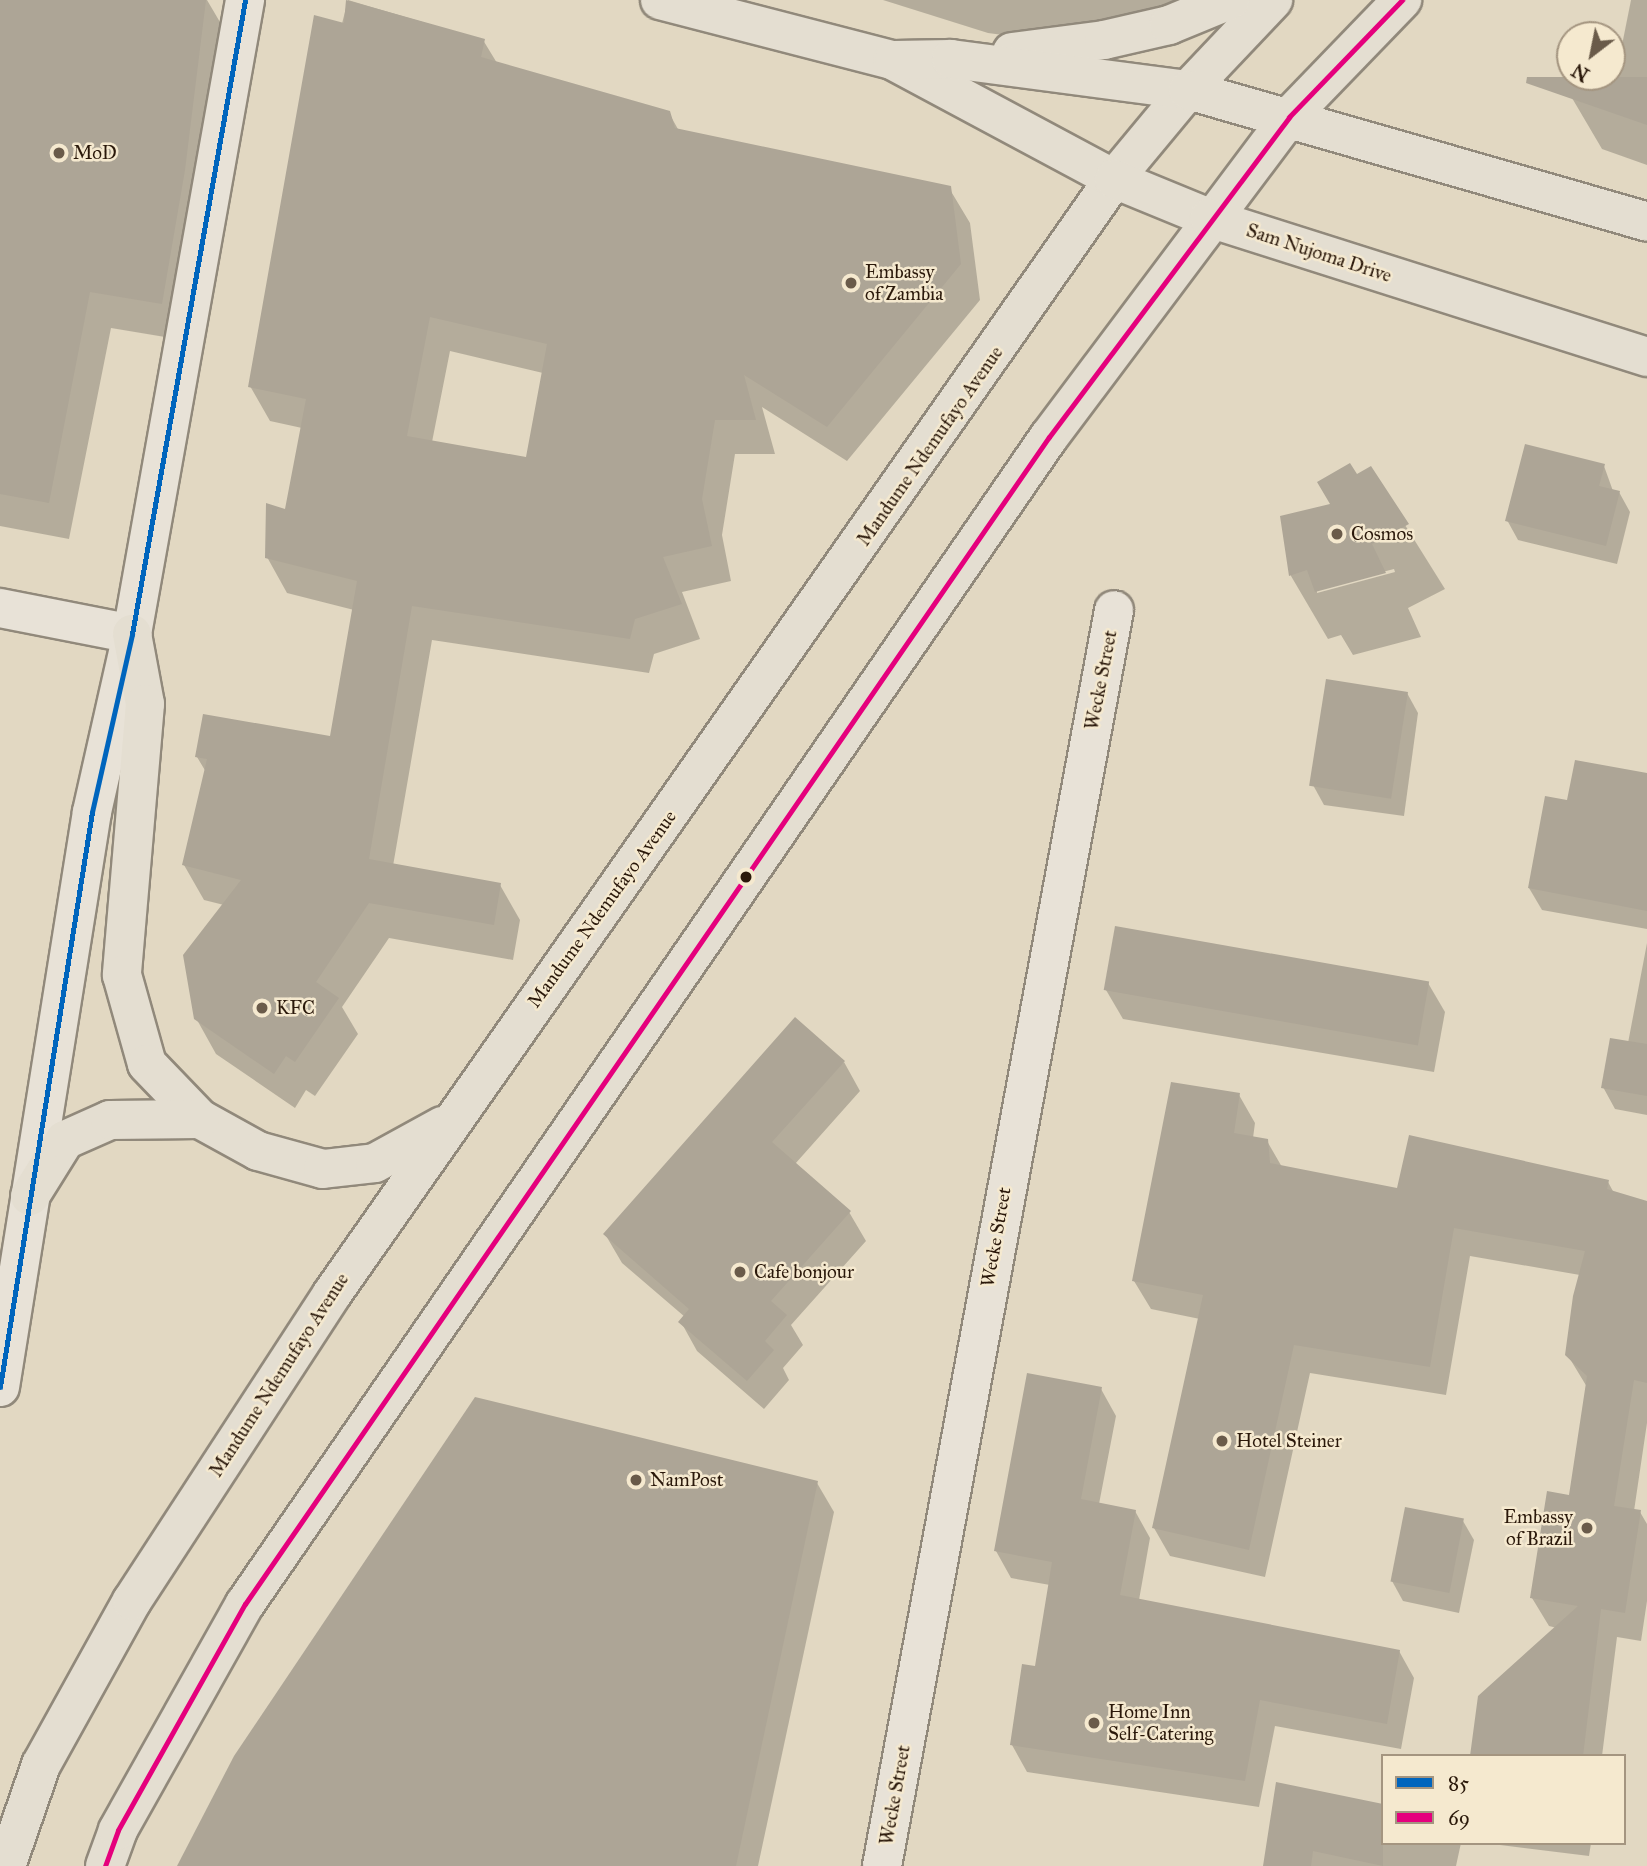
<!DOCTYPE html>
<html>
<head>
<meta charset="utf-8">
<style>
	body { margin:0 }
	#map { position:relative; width:1647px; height:1866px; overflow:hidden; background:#e2d8c2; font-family:"IM FELL Great Primer",serif }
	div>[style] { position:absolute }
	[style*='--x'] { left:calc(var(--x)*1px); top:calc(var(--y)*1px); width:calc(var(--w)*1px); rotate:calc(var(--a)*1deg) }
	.shadow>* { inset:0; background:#0003 }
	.building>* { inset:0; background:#ada596; transform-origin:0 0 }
	.roads { filter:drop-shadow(2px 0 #91897b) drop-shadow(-2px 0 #91897b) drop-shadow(0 2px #91897b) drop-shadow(0 -2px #91897b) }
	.minor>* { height:38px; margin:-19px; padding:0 19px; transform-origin:19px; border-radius:19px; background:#e8e2d7 }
	.major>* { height:38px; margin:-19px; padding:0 19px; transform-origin:19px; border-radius:19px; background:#e4ded1 }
	.highway>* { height:38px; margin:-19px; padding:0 19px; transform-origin:19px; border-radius:19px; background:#e4ded1 }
	.bus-1>* { height:5px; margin:-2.5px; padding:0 2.5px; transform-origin:2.5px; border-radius:2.5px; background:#0065bd }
	.bus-2>* { height:5px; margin:-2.5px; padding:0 2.5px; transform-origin:2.5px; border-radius:2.5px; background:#e5007d }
	.dots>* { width:19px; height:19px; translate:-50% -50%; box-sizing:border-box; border:4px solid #f5e9cf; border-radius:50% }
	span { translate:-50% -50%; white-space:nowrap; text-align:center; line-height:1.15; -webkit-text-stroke:5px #f5e9cf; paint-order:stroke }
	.poi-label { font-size:19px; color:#2a180a }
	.left { translate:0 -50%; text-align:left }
	.right { translate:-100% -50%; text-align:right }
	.street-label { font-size:19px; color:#2a180a }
	.legend { position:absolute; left:1381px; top:1754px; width:245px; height:91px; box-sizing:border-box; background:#f5e9cf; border:2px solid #a49580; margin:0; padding:9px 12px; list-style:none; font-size:21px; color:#2a180a }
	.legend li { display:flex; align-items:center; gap:14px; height:35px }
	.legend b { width:35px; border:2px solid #a49580 }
	.north { position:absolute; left:1556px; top:21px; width:70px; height:70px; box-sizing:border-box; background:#f5e9cf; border:2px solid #a49580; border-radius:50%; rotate:212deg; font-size:19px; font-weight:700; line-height:28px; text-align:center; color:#2a180a }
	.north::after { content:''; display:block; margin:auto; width:24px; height:32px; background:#6a5b4a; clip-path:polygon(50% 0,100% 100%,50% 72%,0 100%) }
</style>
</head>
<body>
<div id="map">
	<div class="shadow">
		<div style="clip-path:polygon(0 0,207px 0,227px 34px,183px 340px,111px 328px,69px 539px,0 526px)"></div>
		<div style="clip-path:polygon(evenodd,348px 0,483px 40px,497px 63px,669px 113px,679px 131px,949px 188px,970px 223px,980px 300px,847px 461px,762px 407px,775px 454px,735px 454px,722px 535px,731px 581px,682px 592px,700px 639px,654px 654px,649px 673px,432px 640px,393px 866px,500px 885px,520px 920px,513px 960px,389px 938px,342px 1007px,358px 1034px,315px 1096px,306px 1090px,295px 1108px,216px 1054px,196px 1018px,224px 905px,204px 900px,184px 865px,206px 772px,197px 757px,332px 738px,354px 610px,287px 593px,267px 557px,287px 511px,302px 428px,270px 421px,250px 386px,348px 0,450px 351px,543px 373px,527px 459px,432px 442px,450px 351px)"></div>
		<div style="clip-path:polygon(883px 0,1219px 0,1049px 41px,988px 33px)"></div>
		<div style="clip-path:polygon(1631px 0,1647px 0,1647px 165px,1602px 149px,1572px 98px,1578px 77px,1612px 77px,1612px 53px,1620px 55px)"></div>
		<div style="clip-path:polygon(1604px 466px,1613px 491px,1619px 492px,1630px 512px,1617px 564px,1518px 540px,1507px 520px)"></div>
		<div style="clip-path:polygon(evenodd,1370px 469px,1445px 589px,1408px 608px,1421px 637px,1353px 655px,1341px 635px,1328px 639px,1291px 576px,1282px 517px,1332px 506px,1357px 477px,1370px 469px,1394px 569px,1395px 572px,1317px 593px,1317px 589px,1394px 569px)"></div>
		<div style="clip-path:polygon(1407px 693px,1418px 713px,1404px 816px,1324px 805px,1313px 785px)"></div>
		<div style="clip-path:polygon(1647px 775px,1647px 929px,1542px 910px,1529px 888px,1569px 803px)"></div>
		<div style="clip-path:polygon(1647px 943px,1647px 1115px,1615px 1109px,1603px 1087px,1628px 1043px)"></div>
		<div style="clip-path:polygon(1428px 983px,1445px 1012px,1434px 1072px,1123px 1019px,1106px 990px)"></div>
		<div style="clip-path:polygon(844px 1062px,860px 1091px,795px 1164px,849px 1212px,866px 1241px,791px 1325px,803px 1345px,783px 1368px,789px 1380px,764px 1409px,697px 1351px,681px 1322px,685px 1317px,622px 1263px,605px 1234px)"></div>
		<div style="clip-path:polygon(1239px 1095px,1255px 1123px,1253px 1138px,1267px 1141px,1282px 1167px,1398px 1190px,1608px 1182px,1614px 1193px,1647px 1203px,1647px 1423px,1634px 1511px,1640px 1512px,1647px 1524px,1647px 1601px,1641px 1641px,1617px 1637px,1602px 1756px,1472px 1756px,1557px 1628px,1549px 1626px,1532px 1598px,1571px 1497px,1587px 1387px,1567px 1354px,1580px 1275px,1470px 1256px,1446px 1395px,1310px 1373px,1265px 1577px,1170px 1556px,1154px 1528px,1200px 1319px,1151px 1309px,1134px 1281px)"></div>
		<div style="clip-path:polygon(1101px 1389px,1116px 1416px,1099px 1504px,1135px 1511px,1150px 1538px,1139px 1600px,1399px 1651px,1414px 1678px,1401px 1749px,1275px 1726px,1259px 1807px,1027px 1772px,1012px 1745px,1037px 1668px,1050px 1585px,1011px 1578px,996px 1551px)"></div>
		<div style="clip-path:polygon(817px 1483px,834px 1512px,758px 1866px,179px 1866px)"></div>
		<div style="clip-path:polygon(1463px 1521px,1474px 1540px,1459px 1613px,1403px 1601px,1392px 1581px)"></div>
		<div style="clip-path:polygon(1277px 1784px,1383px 1843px,1461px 1843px,1456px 1866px,1264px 1866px)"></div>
		<div style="clip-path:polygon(1484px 1843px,1591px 1843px,1589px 1856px)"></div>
	</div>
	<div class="building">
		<div style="clip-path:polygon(0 0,206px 0,185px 170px,162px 304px,90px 292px,49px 503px,0 494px)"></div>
		<div style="clip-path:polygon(evenodd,346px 0,485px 39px,481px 57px,670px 111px,675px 128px,951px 186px,961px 264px,827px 427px,744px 375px,756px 420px,715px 420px,702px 499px,712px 546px,663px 557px,682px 604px,635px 619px,630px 639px,412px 606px,369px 859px,501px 883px,494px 925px,369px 903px,316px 982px,339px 998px,295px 1062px,286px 1056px,274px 1074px,194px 1019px,183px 955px,241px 880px,182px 865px,207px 759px,195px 757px,203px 714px,330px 736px,357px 581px,265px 558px,266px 503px,285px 509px,306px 399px,248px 387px,314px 15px,344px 23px,346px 0,430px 317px,547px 344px,526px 457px,407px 436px,430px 317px)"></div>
		<div style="clip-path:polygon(1527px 77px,1647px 77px,1647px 125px,1526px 83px)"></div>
		<div style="clip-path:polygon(1525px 444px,1605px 464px,1599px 486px,1620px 491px,1606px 546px,1505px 521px)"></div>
		<div style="clip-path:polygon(1350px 463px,1357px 474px,1371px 466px,1409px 524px,1372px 544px,1386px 573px,1315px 592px,1307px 570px,1289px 576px,1280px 516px,1330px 504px,1317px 482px)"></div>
		<div style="left:1326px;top:679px;width:83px;height:108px;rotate:9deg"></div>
		<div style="clip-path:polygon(1575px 760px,1647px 773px,1647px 911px,1528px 888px,1545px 796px,1567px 800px)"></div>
		<div style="left:1115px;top:926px;width:319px;height:65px;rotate:10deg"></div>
		<div style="clip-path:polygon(795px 1017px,845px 1061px,772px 1142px,851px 1211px,771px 1301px,787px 1315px,765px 1341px,774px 1350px,747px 1381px,678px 1322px,689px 1309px,603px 1234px)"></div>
		<div style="clip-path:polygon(1610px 1038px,1647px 1044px,1647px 1096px,1601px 1088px)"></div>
		<div style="clip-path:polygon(1171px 1082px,1240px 1093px,1234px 1133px,1268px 1139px,1270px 1163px,1397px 1188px,1409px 1135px,1609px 1180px,1607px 1189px,1647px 1201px,1647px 1383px,1634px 1380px,1614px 1506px,1641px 1510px,1625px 1613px,1601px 1609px,1583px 1756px,1470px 1756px,1478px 1696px,1578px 1606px,1530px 1598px,1547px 1491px,1569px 1495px,1587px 1376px,1565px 1355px,1573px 1296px,1585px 1251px,1454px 1228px,1430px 1367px,1294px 1345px,1249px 1550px,1152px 1528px,1203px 1295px,1132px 1281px)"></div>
		<div style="clip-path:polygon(1027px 1373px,1102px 1387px,1081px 1499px,1136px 1510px,1120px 1595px,1400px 1650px,1387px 1724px,1260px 1700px,1245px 1781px,1010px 1745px,1022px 1664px,1035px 1666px,1052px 1562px,994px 1551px)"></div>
		<div style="clip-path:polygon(475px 1397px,818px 1481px,736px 1866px,177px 1866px,234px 1756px)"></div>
		<div style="left:1405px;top:1507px;width:60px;height:76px;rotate:11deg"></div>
		<div style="clip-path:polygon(1276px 1782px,1383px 1804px,1383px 1866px,1313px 1851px,1311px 1866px,1263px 1866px)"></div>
	</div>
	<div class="roads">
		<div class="minor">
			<div style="--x:0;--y:608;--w:135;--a:11.1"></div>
			<div style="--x:0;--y:1387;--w:582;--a:-80.91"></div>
			<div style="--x:92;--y:812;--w:182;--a:-77.3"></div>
			<div style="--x:132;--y:634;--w:644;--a:-79.89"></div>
			<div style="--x:882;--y:1866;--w:1277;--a:-79.53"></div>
		</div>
		<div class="major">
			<div style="--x:132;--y:634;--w:71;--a:79.5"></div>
			<div style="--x:145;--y:704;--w:272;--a:94.9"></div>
			<div style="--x:122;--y:975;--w:92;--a:74.3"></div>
			<div style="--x:147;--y:1064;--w:76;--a:46.1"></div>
			<div style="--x:200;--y:1119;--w:66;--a:28.9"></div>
			<div style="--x:258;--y:1151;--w:67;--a:15.5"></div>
			<div style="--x:323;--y:1169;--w:52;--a:-6.6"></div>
			<div style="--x:375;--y:1163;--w:77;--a:-28.9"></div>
			<div style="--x:30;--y:1196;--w:66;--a:-58"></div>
			<div style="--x:65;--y:1140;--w:49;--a:-24"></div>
			<div style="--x:110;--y:1120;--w:90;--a:-0.6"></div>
			<div style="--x:6;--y:1866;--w:107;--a:-70.9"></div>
			<div style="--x:41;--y:1765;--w:188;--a:-61"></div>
			<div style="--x:132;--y:1601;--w:366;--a:-56.9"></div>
			<div style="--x:332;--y:1294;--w:1362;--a:-54.96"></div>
			<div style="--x:1114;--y:179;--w:116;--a:-50.3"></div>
			<div style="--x:1188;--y:90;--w:124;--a:-46.6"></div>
			<div style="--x:105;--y:1866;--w:38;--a:-70"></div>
			<div style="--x:118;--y:1830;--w:259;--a:-60.7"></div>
			<div style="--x:245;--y:1604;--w:1417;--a:-55.44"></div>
			<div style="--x:1049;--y:437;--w:400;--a:-53.1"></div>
			<div style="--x:1289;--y:117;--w:163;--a:-46"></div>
		</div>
		<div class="highway">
			<div style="--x:660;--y:0;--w:240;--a:14.5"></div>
			<div style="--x:892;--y:60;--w:252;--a:28.2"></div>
			<div style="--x:1114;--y:179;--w:103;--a:22.3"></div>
			<div style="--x:1209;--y:218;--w:460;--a:17.6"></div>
			<div style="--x:1012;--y:52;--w:93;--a:-7.4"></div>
			<div style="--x:1104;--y:40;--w:67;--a:-13"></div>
			<div style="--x:1169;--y:25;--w:66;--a:-22.3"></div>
			<div style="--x:894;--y:60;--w:57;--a:-1"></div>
			<div style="--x:951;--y:59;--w:239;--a:7.5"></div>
			<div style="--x:1188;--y:90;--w:478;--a:16"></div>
		</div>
	</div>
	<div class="bus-1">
		<div style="--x:0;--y:1387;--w:582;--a:-80.91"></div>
		<div style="--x:92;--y:812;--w:182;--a:-77.3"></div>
		<div style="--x:132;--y:634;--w:644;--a:-79.89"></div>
	</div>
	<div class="bus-2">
		<div style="--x:105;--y:1866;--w:38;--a:-70"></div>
		<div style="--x:118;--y:1830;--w:259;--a:-60.7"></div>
		<div style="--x:245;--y:1604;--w:1417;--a:-55.44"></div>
		<div style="--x:1049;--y:437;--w:400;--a:-53.1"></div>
		<div style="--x:1289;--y:117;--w:163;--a:-46"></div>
	</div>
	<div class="dots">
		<div style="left:59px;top:153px;background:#6a5b4a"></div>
		<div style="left:851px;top:283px;background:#6a5b4a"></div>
		<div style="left:1337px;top:534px;background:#6a5b4a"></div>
		<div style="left:746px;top:877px;background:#2a180a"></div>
		<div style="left:262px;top:1008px;background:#6a5b4a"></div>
		<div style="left:740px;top:1272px;background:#6a5b4a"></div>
		<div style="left:1222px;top:1441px;background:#6a5b4a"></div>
		<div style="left:636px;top:1480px;background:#6a5b4a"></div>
		<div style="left:1587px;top:1528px;background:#6a5b4a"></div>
		<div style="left:1094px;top:1723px;background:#6a5b4a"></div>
	</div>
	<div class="poi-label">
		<span class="left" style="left:73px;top:153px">MoD</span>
		<span class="left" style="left:865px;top:283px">Embassy<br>of Zambia</span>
		<span class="left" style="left:1351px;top:534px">Cosmos</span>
		<span class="left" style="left:276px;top:1008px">KFC</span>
		<span class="left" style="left:754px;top:1272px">Cafe bonjour</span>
		<span class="left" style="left:1236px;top:1441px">Hotel Steiner</span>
		<span class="left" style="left:650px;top:1480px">NamPost</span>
		<span class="right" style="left:1573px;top:1528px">Embassy<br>of Brazil</span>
		<span class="left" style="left:1108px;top:1723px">Home Inn<br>Self-Catering</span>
	</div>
	<div class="street-label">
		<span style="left:1319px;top:253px;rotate:18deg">Sam Nujoma Drive</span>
		<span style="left:930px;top:446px;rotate:-55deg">Mandume Ndemufayo Avenue</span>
		<span style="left:1101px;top:680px;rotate:-79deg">Wecke Street</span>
		<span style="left:602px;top:909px;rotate:-54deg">Mandume Ndemufayo Avenue</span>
		<span style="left:996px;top:1237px;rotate:-80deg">Wecke Street</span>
		<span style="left:279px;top:1375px;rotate:-57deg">Mandume Ndemufayo Avenue</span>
		<span style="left:895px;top:1795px;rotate:-80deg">Wecke Street</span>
	</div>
	<ul class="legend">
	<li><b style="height:9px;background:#0065bd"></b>85</li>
	<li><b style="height:9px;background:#e5007d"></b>69</li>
	</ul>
	<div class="north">N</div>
</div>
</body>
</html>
